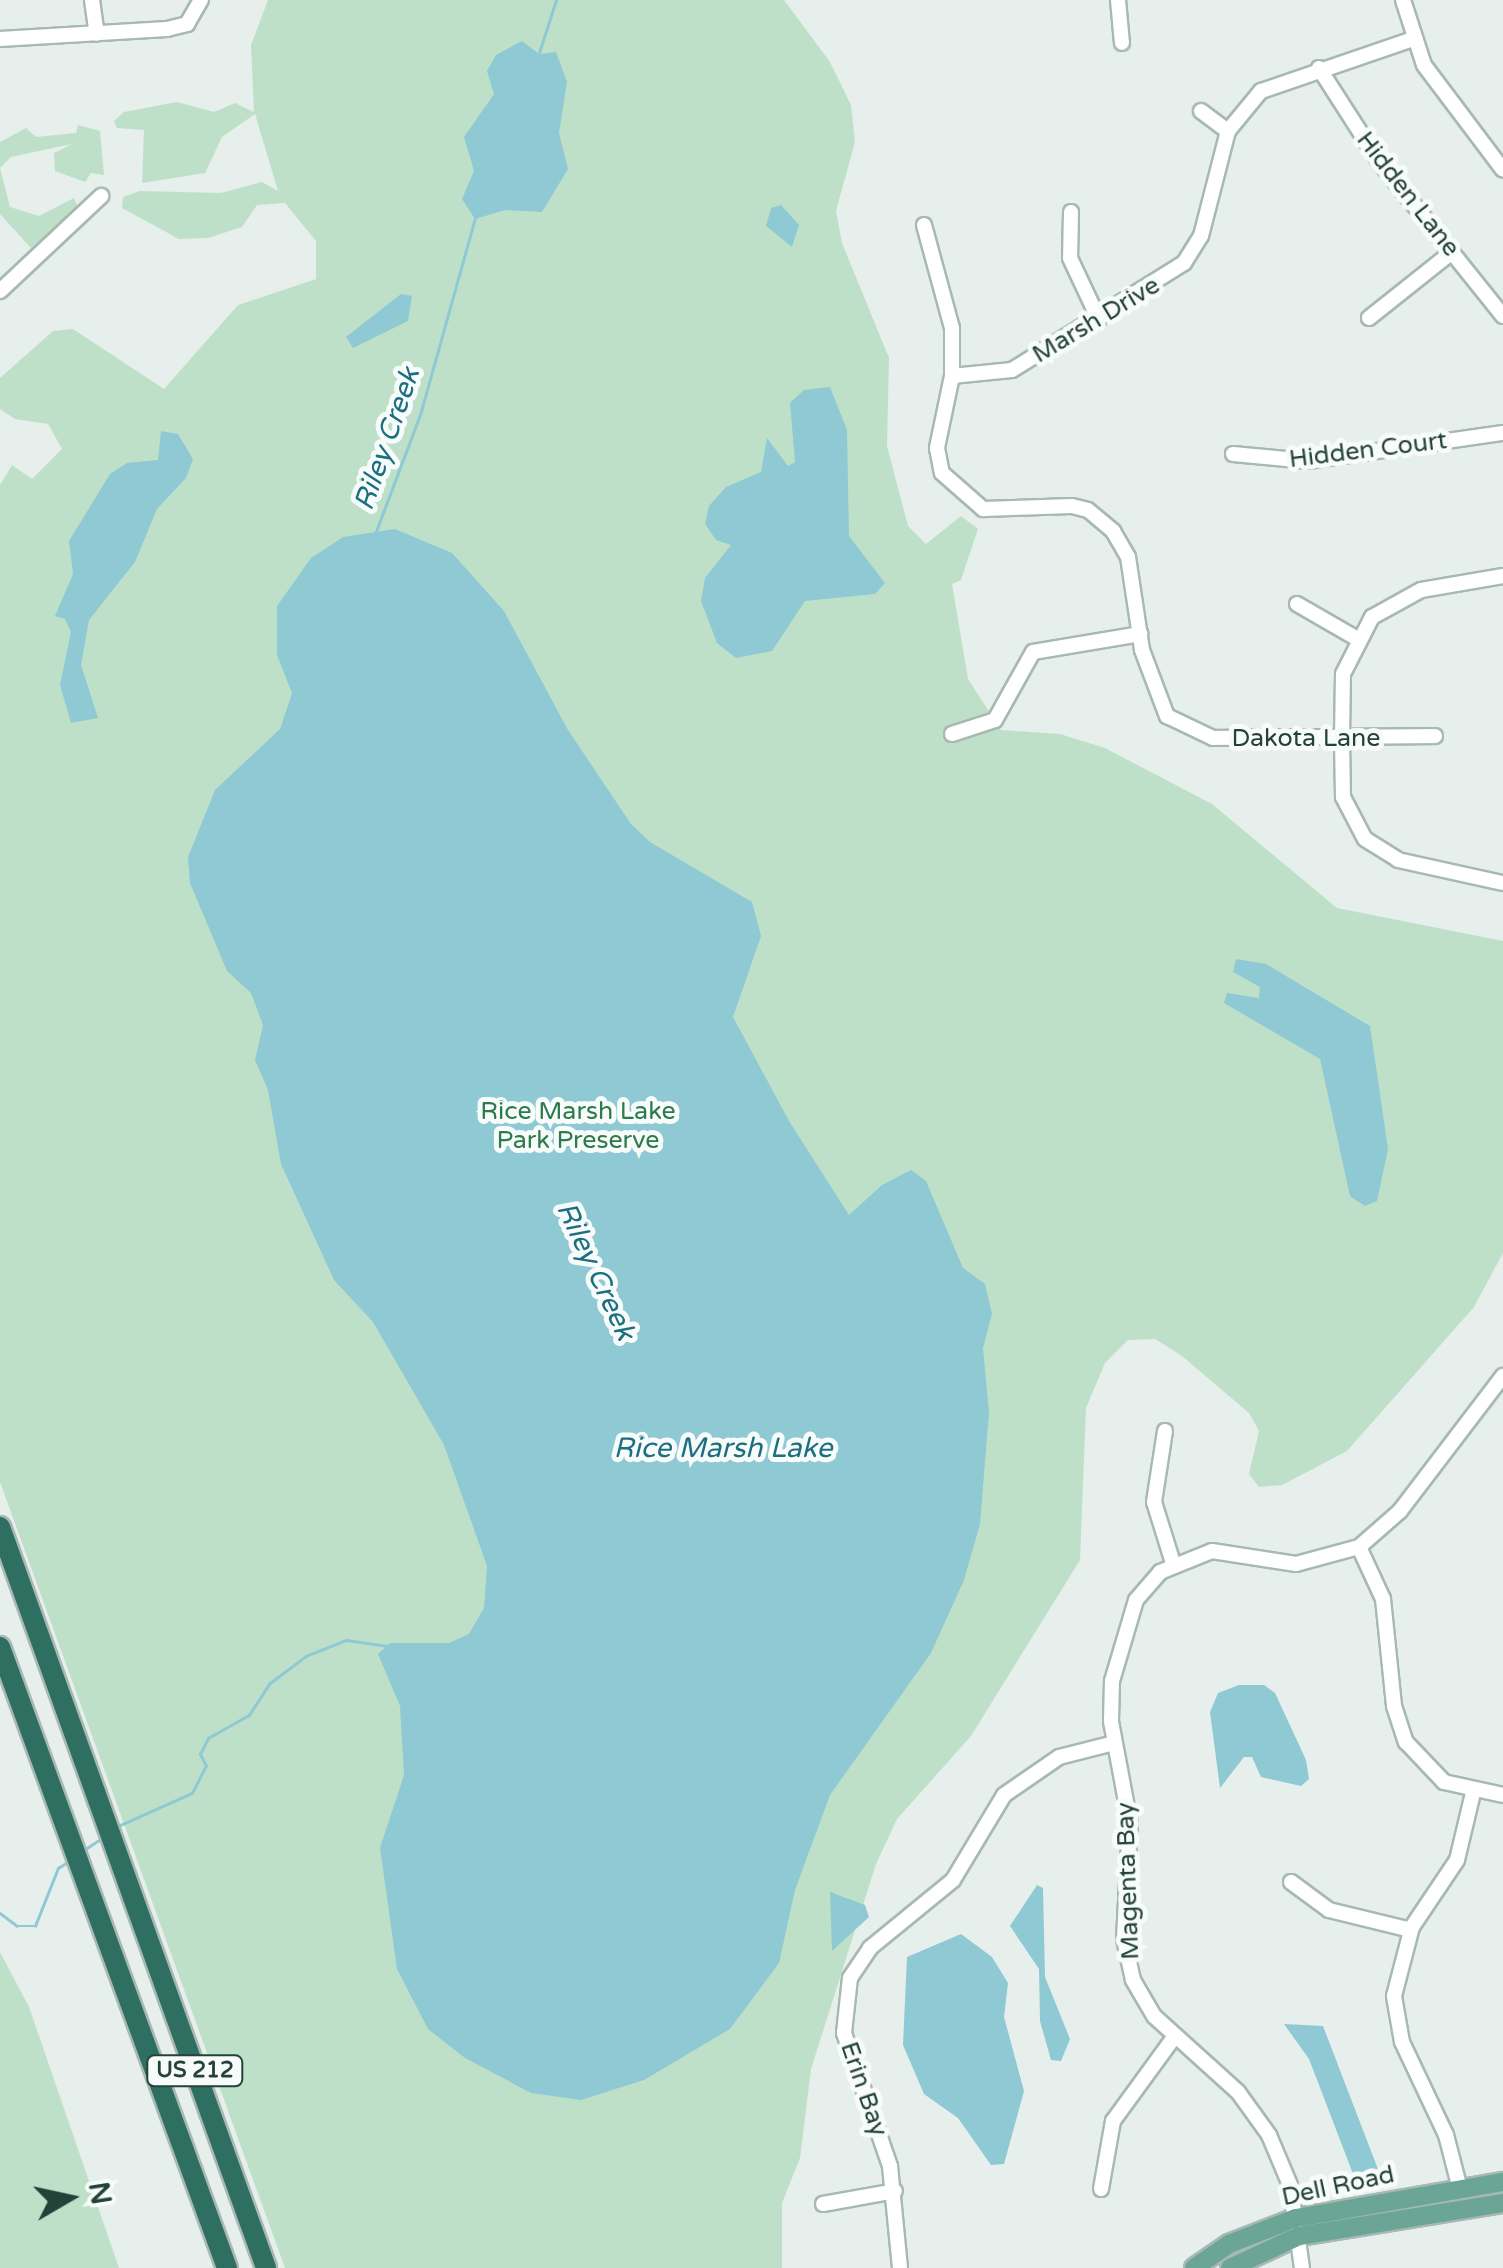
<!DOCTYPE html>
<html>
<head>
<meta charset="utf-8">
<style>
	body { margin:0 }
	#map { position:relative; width:1503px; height:2268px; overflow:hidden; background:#e6efeb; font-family:"Varela Round",sans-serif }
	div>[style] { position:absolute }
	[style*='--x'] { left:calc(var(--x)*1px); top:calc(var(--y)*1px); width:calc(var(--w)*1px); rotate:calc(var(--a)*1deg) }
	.green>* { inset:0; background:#bfe0c8 }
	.water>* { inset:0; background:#8ec9d4 }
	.stream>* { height:2.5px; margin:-1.25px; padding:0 1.25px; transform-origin:1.25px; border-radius:1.25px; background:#8ec9d4 }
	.roads { filter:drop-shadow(2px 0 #a8b8b2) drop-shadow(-2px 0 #a8b8b2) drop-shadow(0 2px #a8b8b2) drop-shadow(0 -2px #a8b8b2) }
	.minor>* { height:14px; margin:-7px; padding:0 7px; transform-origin:7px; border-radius:7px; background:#fff }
	.major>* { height:18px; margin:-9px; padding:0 9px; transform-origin:9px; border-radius:9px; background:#6aa596 }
	.highway>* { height:20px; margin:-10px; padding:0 10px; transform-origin:10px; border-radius:10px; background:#2f6f62 }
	span { translate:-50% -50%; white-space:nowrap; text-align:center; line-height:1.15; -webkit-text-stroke:10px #f7fbf9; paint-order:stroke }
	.shield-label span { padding:2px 8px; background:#f7fbf9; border:2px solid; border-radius:8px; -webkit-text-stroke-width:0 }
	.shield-label { font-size:22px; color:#24423a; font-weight:700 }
	.street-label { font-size:25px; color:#24423a }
	.park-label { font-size:25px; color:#2d7a4b }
	.water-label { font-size:28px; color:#1c6f80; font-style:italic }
	.north { position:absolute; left:20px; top:2148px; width:100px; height:100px; -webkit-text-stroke:8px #f7fbf9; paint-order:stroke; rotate:81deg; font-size:28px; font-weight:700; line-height:40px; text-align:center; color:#24423a }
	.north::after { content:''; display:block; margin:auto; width:35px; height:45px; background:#24423a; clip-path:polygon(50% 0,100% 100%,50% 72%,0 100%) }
</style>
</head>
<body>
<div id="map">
	<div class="green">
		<div style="clip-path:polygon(268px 0,784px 0,830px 62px,851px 105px,855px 142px,836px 211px,842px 243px,889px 358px,887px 446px,908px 526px,926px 544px,961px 516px,978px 529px,961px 580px,952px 584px,968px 679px,1001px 730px,1060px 734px,1105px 748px,1212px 804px,1337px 908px,1503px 941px,1503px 1253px,1474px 1307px,1347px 1451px,1282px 1485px,1259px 1487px,1249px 1474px,1259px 1431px,1249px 1413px,1182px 1356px,1155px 1339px,1128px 1340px,1105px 1363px,1086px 1408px,1080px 1560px,971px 1736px,897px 1819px,876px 1864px,811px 2069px,800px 2158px,782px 2203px,782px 2268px,285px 2268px,0 1482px,0 485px,12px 465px,32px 479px,62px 449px,48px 424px,15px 419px,0 409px,0 378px,53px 331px,73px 329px,164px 389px,238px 305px,316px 279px,316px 241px,285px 203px,257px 205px,242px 227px,208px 238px,179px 239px,122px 208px,123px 197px,140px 191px,221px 193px,262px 182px,278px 191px,255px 114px,222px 137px,205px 173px,142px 183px,144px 130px,117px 128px,114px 121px,124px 112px,177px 102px,214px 112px,235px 103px,254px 112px,251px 45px)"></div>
		<div style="clip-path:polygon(78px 125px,100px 131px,104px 175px,91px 173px,85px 182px,55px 171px,54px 153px,72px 144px,11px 157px,0 168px,10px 207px,39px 216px,74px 198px,78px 208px,31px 248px,0 214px,0 142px,26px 128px,36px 137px,76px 133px)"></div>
		<div style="clip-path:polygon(0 1952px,29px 2007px,119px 2268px,0 2268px)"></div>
	</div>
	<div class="water">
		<div style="clip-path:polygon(522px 41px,539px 54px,556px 52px,567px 82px,559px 133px,568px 169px,542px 212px,505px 210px,475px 219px,462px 199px,474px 171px,464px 137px,494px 94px,487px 71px,496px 55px)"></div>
		<div style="clip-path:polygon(781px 205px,799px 225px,792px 247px,766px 226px,771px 208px)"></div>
		<div style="clip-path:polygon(401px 294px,412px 296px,408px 321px,353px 348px,346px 337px)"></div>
		<div style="clip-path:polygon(830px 387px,847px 430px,849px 536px,885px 583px,875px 594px,805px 601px,772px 651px,736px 658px,717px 643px,701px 601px,705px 578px,731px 545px,716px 540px,705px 524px,709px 506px,726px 487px,761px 472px,767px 438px,788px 466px,795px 462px,790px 403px,804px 390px)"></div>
		<div style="clip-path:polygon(161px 431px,178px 434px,193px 459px,186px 478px,157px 509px,135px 562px,89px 620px,81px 665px,98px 718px,71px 723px,60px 685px,71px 632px,65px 619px,55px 616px,73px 574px,69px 541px,110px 474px,127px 463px,158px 460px)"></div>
		<div style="clip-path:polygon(395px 529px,452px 553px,504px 611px,568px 730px,631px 824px,650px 842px,752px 902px,761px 936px,733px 1017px,789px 1121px,849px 1215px,882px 1185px,911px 1170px,926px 1181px,963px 1268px,985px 1284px,992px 1314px,983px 1348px,989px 1412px,980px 1524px,964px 1580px,931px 1653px,830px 1795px,795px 1890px,779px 1963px,730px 2029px,644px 2080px,581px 2100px,531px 2093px,465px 2058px,428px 2029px,397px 1969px,380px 1848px,404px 1775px,400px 1706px,378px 1654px,390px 1643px,449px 1643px,469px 1634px,484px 1608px,487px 1566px,444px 1445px,373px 1322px,334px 1280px,281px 1164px,268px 1090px,255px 1060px,263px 1025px,251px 993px,227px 971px,190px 883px,188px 857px,215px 790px,280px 729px,292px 693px,277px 655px,277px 606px,311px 558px,343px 537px)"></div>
		<div style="clip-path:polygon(1236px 959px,1266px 964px,1370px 1026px,1388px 1149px,1377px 1201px,1365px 1206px,1350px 1196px,1320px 1059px,1224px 1003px,1227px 993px,1259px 998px,1260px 987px,1233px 972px)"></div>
		<div style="clip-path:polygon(1239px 1685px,1264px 1685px,1275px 1693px,1306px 1760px,1309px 1779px,1301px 1786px,1261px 1777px,1252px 1757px,1244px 1757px,1220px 1788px,1210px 1712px,1218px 1693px)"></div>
		<div style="clip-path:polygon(1037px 1885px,1043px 1888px,1045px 1977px,1070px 2039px,1061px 2061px,1051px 2060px,1040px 2021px,1039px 1969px,1010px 1926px)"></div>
		<div style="clip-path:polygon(830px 1892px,865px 1905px,869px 1917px,832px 1951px)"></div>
		<div style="clip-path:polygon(961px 1934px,992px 1957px,1008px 1983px,1004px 2017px,1024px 2091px,1004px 2164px,991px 2165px,958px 2118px,924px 2094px,903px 2045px,907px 1957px)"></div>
		<div style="clip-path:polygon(1284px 2024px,1323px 2026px,1381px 2177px,1355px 2179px,1309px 2059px)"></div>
	</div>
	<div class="stream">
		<div style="--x:539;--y:53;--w:56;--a:-72.2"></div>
		<div style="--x:375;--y:534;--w:127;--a:-69.3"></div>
		<div style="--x:420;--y:415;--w:205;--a:-74.4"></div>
		<div style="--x:116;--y:1827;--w:83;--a:-24.1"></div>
		<div style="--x:192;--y:1793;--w:30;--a:-63"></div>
		<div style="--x:206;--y:1766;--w:13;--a:-117"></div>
		<div style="--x:200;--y:1754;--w:18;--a:-63"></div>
		<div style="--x:208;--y:1738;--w:47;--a:-29.3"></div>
		<div style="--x:249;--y:1715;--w:38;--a:-57"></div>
		<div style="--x:270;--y:1683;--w:45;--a:-36.9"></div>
		<div style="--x:306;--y:1656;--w:43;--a:-21.8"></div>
		<div style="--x:346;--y:1640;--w:42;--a:8.1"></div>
		<div style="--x:84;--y:1850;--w:22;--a:-34"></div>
		<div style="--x:0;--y:1913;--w:21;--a:37"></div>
		<div style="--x:17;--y:1926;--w:18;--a:0"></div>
		<div style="--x:35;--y:1926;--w:62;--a:-68.4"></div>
		<div style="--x:58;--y:1868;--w:13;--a:-32"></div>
	</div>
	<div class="roads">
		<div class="minor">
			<div style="--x:92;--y:0;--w:34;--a:82"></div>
			<div style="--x:1118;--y:0;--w:43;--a:84.7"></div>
			<div style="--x:1403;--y:0;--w:68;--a:72.1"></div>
			<div style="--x:1424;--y:65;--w:131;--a:53"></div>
			<div style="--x:0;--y:39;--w:167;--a:-3.4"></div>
			<div style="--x:167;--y:29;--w:21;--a:-14"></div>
			<div style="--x:187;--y:24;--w:28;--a:-60"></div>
			<div style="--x:1319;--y:68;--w:109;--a:57.3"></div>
			<div style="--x:1378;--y:160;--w:200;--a:51.3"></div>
			<div style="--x:1201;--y:111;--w:34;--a:37"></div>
			<div style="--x:1071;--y:212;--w:46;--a:91.2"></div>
			<div style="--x:1070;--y:258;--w:68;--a:64.9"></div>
			<div style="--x:924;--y:225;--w:107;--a:74.8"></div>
			<div style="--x:952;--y:328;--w:48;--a:90"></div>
			<div style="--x:952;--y:376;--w:74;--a:101.8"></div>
			<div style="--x:937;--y:448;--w:25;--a:79"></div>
			<div style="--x:942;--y:473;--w:55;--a:41.3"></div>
			<div style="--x:983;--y:509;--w:89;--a:-1.9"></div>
			<div style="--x:1072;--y:506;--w:16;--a:14"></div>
			<div style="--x:1088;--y:510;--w:33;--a:40"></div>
			<div style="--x:1113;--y:531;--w:30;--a:60"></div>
			<div style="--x:1128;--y:557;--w:94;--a:81.4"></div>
			<div style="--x:1142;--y:650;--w:71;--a:69.3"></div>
			<div style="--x:1167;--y:716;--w:51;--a:25.6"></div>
			<div style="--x:1213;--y:738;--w:222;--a:-0.5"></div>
			<div style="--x:0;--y:291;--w:139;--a:-43.2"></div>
			<div style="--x:1369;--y:318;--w:106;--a:-38.5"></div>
			<div style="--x:952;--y:376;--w:60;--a:-5.7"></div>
			<div style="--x:1012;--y:370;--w:203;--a:-31.9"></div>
			<div style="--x:1184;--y:263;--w:32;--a:-58"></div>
			<div style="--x:1201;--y:236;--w:108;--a:-75.6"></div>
			<div style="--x:1228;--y:131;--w:52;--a:-50.5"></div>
			<div style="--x:1261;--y:91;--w:161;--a:-18.9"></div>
			<div style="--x:1233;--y:454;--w:75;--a:5.3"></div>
			<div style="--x:1308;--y:461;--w:197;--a:-8.2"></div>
			<div style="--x:1503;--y:576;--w:83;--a:170.3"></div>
			<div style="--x:1421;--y:590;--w:56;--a:151.1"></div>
			<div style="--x:1372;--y:617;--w:64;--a:117"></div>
			<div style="--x:1343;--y:674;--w:66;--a:90.9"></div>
			<div style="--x:1342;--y:740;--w:57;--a:89"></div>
			<div style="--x:1343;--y:797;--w:47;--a:62.4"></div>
			<div style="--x:1365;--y:839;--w:39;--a:32"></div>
			<div style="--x:1398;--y:860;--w:107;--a:12.4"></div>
			<div style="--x:1297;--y:604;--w:68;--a:30"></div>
			<div style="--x:952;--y:734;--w:45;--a:-18"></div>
			<div style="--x:995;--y:720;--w:78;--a:-60.8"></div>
			<div style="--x:1033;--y:652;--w:109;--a:-9.5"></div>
			<div style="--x:1165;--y:1431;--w:72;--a:98.8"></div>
			<div style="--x:1154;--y:1502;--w:64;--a:72.7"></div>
			<div style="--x:1359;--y:1547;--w:57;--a:65.2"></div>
			<div style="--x:1383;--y:1599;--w:108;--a:84.1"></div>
			<div style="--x:1394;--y:1706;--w:38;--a:72"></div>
			<div style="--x:1406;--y:1742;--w:55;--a:46.5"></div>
			<div style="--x:1444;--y:1782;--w:60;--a:12.4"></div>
			<div style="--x:1291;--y:1882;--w:47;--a:36.4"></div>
			<div style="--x:1329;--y:1910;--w:84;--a:13.7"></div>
			<div style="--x:1101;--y:2189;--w:69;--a:-80"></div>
			<div style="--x:1113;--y:2121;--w:105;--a:-53.9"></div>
			<div style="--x:1460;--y:2189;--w:56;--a:-104.5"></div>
			<div style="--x:1446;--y:2135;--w:103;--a:-115.3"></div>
			<div style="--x:1402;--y:2042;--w:47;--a:-99.9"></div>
			<div style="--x:1394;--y:1996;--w:71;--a:-75.4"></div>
			<div style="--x:1412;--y:1927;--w:81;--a:-56.1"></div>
			<div style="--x:1457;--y:1860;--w:69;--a:-76.6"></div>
			<div style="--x:823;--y:2204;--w:73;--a:-10.2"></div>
			<div style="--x:900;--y:2268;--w:102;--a:-95.6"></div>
			<div style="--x:890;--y:2166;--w:141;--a:-109.1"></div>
			<div style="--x:844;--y:2033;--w:55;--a:-83.8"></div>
			<div style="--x:850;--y:1978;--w:36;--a:-56"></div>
			<div style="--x:870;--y:1948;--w:107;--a:-39.3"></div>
			<div style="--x:953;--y:1880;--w:99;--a:-59"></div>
			<div style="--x:1004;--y:1795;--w:67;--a:-34.6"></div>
			<div style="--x:1059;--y:1757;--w:57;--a:-14.3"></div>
			<div style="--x:1302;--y:2268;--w:84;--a:-98.2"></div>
			<div style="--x:1290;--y:2185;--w:54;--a:-112.8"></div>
			<div style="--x:1269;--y:2135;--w:53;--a:-125.8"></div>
			<div style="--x:1238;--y:2092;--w:113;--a:-137.9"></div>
			<div style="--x:1154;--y:2016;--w:42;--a:-120.3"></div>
			<div style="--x:1133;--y:1980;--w:42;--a:-102.4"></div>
			<div style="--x:1124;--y:1939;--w:116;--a:-87"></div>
			<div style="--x:1130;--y:1823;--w:104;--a:-100.6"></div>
			<div style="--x:1111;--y:1721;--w:40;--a:-88.6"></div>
			<div style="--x:1112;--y:1681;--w:84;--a:-73.5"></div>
			<div style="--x:1136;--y:1600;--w:37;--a:-49"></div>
			<div style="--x:1160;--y:1572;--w:56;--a:-22"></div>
			<div style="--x:1212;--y:1551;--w:85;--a:8.8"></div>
			<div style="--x:1296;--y:1564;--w:65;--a:-15.1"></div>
			<div style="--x:1359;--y:1547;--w:55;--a:-41.3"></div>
			<div style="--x:1400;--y:1511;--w:170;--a:-52.7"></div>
		</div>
		<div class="major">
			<div style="--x:1194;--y:2268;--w:42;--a:-34.4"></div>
			<div style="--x:1229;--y:2244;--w:72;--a:-21.2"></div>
			<div style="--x:1296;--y:2218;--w:210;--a:-9.9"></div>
			<div style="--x:1230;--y:2268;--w:76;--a:-24.9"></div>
			<div style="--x:1299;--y:2236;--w:207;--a:-9.2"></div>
		</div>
		<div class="highway">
			<div style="--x:0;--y:1527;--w:787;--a:70.25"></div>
			<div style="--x:0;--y:1647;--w:661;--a:69.92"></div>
		</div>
	</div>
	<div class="shield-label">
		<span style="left:195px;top:2071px">US 212</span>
	</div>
	<div class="street-label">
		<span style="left:1408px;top:194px;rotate:52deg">Hidden Lane</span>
		<span style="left:1096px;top:320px;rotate:-31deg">Marsh Drive</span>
		<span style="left:1368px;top:450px;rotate:-7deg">Hidden Court</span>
		<span style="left:1306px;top:738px">Dakota Lane</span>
		<span style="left:1128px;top:1881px;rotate:-92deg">Magenta Bay</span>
		<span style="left:864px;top:2089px;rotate:71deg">Erin Bay</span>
		<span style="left:1338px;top:2186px;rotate:-12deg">Dell Road</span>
	</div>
	<div class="park-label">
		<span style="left:578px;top:1126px">Rice Marsh Lake<br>Park Preserve</span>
	</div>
	<div class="water-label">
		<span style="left:387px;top:439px;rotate:-71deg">Riley Creek</span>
		<span style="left:596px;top:1271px;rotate:65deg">Riley Creek</span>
		<span style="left:723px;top:1448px">Rice Marsh Lake</span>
	</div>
	<div class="north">N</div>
</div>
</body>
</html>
